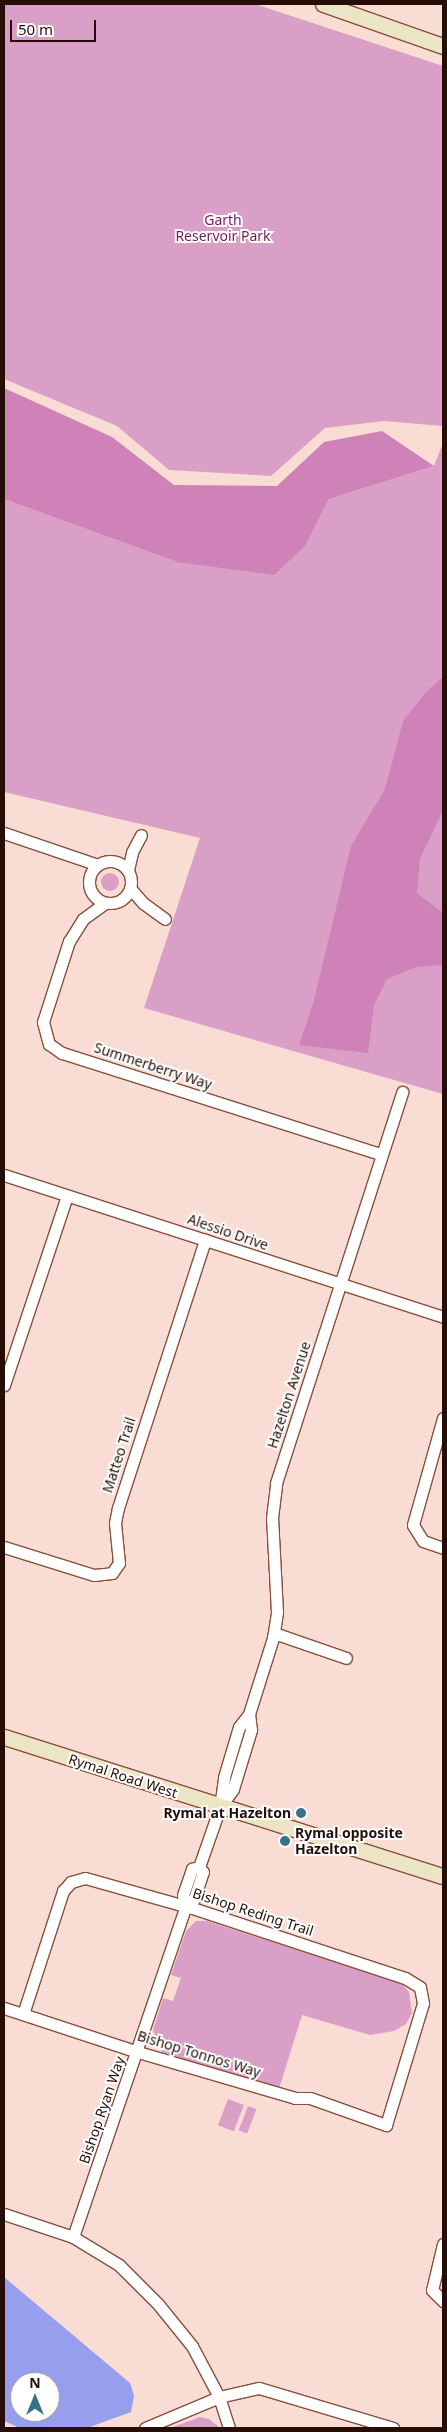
<!DOCTYPE html>
<html>
<head>
<meta charset="utf-8">
<style>
	body { margin:0 }
	#map { position:relative; width:447px; height:2432px; overflow:hidden; background:#f9dcd3; font-family:"Noto Sans",sans-serif }
	div>[style] { position:absolute }
	[style*='--x'] { left:calc(var(--x)*1px); top:calc(var(--y)*1px); width:calc(var(--w)*1px); rotate:calc(var(--a)*1deg) }
	.green>* { inset:0; background:#da9fc6; transform-origin:0 0 }
	.round { border-radius:50% }
	.forest>* { inset:0; background:#ce82b7 }
	.water>* { inset:0; background:#979eee }
	.roads { filter:drop-shadow(1px 0 #884e3a) drop-shadow(-1px 0 #884e3a) drop-shadow(0 1px #884e3a) drop-shadow(0 -1px #884e3a) }
	.minor>* { height:11px; margin:-5.5px; padding:0 5.5px; transform-origin:5.5px; border-radius:5.5px; background:#fff }
	.minor>.ring { margin:-5.5px; padding:0; box-sizing:content-box; background:none; border:11px solid #fff; border-radius:50% }
	.secondary>* { height:15px; margin:-7.5px; padding:0 7.5px; transform-origin:7.5px; border-radius:7.5px; background:#ebe5c5 }
	.dots>* { width:14px; height:14px; translate:-50% -50%; box-sizing:border-box; border:2px solid #fff; border-radius:50% }
	span { translate:-50% -50%; white-space:nowrap; text-align:center; line-height:1.15; -webkit-text-stroke:4px #fff; paint-order:stroke }
	.park-label { font-size:14px; color:#741a5f }
	.street-label { font-size:14px; color:#260e07 }
	.poi-label { font-size:14px; color:#260e07; font-weight:700 }
	.right { translate:-100% -50%; text-align:right }
	.left { translate:0 -50%; text-align:left }
	.frame { position:absolute; inset:0; border:5px solid #260e07; pointer-events:none }
	.north { position:absolute; left:10px; top:2372px; width:50px; height:50px; box-sizing:border-box; background:#fff; border:1px solid #a89f9c; border-radius:50%; rotate:0deg; font-size:14px; font-weight:700; line-height:20px; text-align:center; color:#260e07 }
	.north::after { content:''; display:block; margin:auto; width:18px; height:22px; background:#337487; clip-path:polygon(50% 0,100% 100%,50% 72%,0 100%) }
	.scale { position:absolute; left:10px; top:20px; width:86px; height:22px; box-sizing:border-box; border:2px solid #260e07; border-top:0; padding-left:6px; font-size:15px; line-height:18px; white-space:nowrap; color:#260e07; -webkit-text-stroke:4px #fff; paint-order:stroke }
</style>
</head>
<body>
<div id="map">
	<div class="green">
		<div style="clip-path:polygon(4px 4px,255px 4px,443px 66px,443px 426px,384px 421px,325px 428px,271px 476px,169px 470px,117px 426px,4px 379px)"></div>
		<div style="clip-path:polygon(443px 443px,443px 1094px,144px 1008px,200px 838px,4px 792px,4px 499px,177px 562px,306px 545px,329px 499px,434px 466px)"></div>
		<div class="round" style="left:101px;top:873px;width:18px;height:18px"></div>
		<div style="clip-path:polygon(196px 1921px,207px 1921px,401px 1983px,409px 1992px,412px 2013px,406px 2024px,394px 2031px,370px 2035px,302px 2015px,279px 2089px,162px 2052px,153px 2030px,163px 1998px,173px 2001px,181px 1978px,171px 1975px,186px 1931px)"></div>
		<div style="left:228px;top:2099px;width:17px;height:28px;rotate:21deg"></div>
		<div style="left:248px;top:2106px;width:9px;height:26px;rotate:21deg"></div>
		<div style="clip-path:polygon(200px 2417px,209px 2419px,220px 2428px,170px 2428px)"></div>
	</div>
	<div class="forest">
		<div style="clip-path:polygon(4px 388px,112px 437px,174px 485px,277px 486px,324px 442px,382px 431px,434px 466px,329px 499px,306px 545px,274px 575px,177px 562px,4px 499px)"></div>
		<div style="clip-path:polygon(443px 677px,443px 810px,420px 859px,417px 893px,443px 913px,443px 965px,416px 967px,387px 979px,374px 1005px,368px 1053px,299px 1045px,313px 1004px,351px 846px,385px 789px,403px 721px,426px 692px)"></div>
	</div>
	<div class="water">
		<div style="clip-path:polygon(evenodd,4px 2277px,130px 2383px,134px 2396px,131px 2412px,87px 2428px,20px 2428px,4px 2421px,4px 2277px,20px 2382px,50px 2382px,50px 2412px,20px 2412px,20px 2382px)"></div>
	</div>
	<div class="roads">
		<div class="minor">
			<div style="--x:4;--y:833;--w:99;--a:18.8"></div>
			<div class="ring" style="left:89px;top:861px;width:31px;height:31px"></div>
			<div style="--x:128;--y:870;--w:18;--a:-77"></div>
			<div style="--x:132;--y:852;--w:19;--a:-62"></div>
			<div style="--x:130;--y:888;--w:20;--a:49"></div>
			<div style="--x:143;--y:903;--w:27;--a:36"></div>
			<div style="--x:105;--y:903;--w:27;--a:144"></div>
			<div style="--x:83;--y:919;--w:26;--a:122"></div>
			<div style="--x:69;--y:941;--w:85;--a:107.8"></div>
			<div style="--x:43;--y:1022;--w:23;--a:75"></div>
			<div style="--x:49;--y:1044;--w:16;--a:35"></div>
			<div style="--x:62;--y:1053;--w:334;--a:17.6"></div>
			<div style="--x:4;--y:1175;--w:461;--a:17.9"></div>
			<div style="--x:4;--y:1385;--w:199;--a:-71.6"></div>
			<div style="--x:443;--y:1418;--w:111;--a:105.7"></div>
			<div style="--x:413;--y:1525;--w:19;--a:58"></div>
			<div style="--x:423;--y:1541;--w:21;--a:19"></div>
			<div style="--x:4;--y:1547;--w:94;--a:17.3"></div>
			<div style="--x:94;--y:1575;--w:18;--a:-6"></div>
			<div style="--x:112;--y:1573;--w:12;--a:-55"></div>
			<div style="--x:119;--y:1563;--w:40;--a:-95.7"></div>
			<div style="--x:115;--y:1523;--w:15;--a:-79"></div>
			<div style="--x:118;--y:1508;--w:282;--a:-72"></div>
			<div style="--x:274;--y:1633;--w:76;--a:19.1"></div>
			<div style="--x:220;--y:1807;--w:22;--a:-54"></div>
			<div style="--x:233;--y:1789;--w:62;--a:-73"></div>
			<div style="--x:251;--y:1730;--w:16;--a:-97"></div>
			<div style="--x:186;--y:1906;--w:11;--a:-105"></div>
			<div style="--x:183;--y:1895;--w:28;--a:-71"></div>
			<div style="--x:192;--y:1869;--w:7;--a:-16"></div>
			<div style="--x:4;--y:2008;--w:141;--a:18.2"></div>
			<div style="--x:138;--y:2052;--w:164;--a:16.3"></div>
			<div style="--x:295;--y:2098;--w:15;--a:0"></div>
			<div style="--x:310;--y:2098;--w:81;--a:19.6"></div>
			<div style="--x:386;--y:2125;--w:127;--a:-73.1"></div>
			<div style="--x:423;--y:2003;--w:16;--a:-101"></div>
			<div style="--x:420;--y:1987;--w:17;--a:-149"></div>
			<div style="--x:405;--y:1978;--w:224;--a:-161.8"></div>
			<div style="--x:192;--y:1908;--w:111;--a:-164.3"></div>
			<div style="--x:85;--y:1878;--w:15;--a:164"></div>
			<div style="--x:71;--y:1882;--w:12;--a:132"></div>
			<div style="--x:63;--y:1891;--w:129;--a:108"></div>
			<div style="--x:4;--y:2214;--w:73;--a:18.4"></div>
			<div style="--x:73;--y:2237;--w:54;--a:31.3"></div>
			<div style="--x:119;--y:2265;--w:55;--a:45"></div>
			<div style="--x:158;--y:2304;--w:54;--a:51"></div>
			<div style="--x:192;--y:2346;--w:58;--a:62.1"></div>
			<div style="--x:219;--y:2397;--w:33;--a:72"></div>
			<div style="--x:73;--y:2237;--w:350;--a:-71.2"></div>
			<div style="--x:186;--y:1906;--w:11;--a:-41"></div>
			<div style="--x:194;--y:1899;--w:28;--a:-72"></div>
			<div style="--x:203;--y:1872;--w:6;--a:-129"></div>
			<div style="--x:199;--y:1867;--w:64;--a:-70.7"></div>
			<div style="--x:220;--y:1807;--w:30;--a:-82"></div>
			<div style="--x:224;--y:1777;--w:52;--a:-73.3"></div>
			<div style="--x:239;--y:1727;--w:16;--a:-52"></div>
			<div style="--x:249;--y:1714;--w:80;--a:-72.5"></div>
			<div style="--x:273;--y:1638;--w:26;--a:-81"></div>
			<div style="--x:277;--y:1612;--w:94;--a:-93"></div>
			<div style="--x:272;--y:1518;--w:35;--a:-83"></div>
			<div style="--x:276;--y:1483;--w:411;--a:-72.1"></div>
			<div style="--x:443;--y:2244;--w:47;--a:103.4"></div>
			<div style="--x:432;--y:2290;--w:16;--a:45"></div>
			<div style="--x:145;--y:2428;--w:80;--a:-22.7"></div>
			<div style="--x:219;--y:2397;--w:41;--a:-12.7"></div>
			<div style="--x:259;--y:2388;--w:140;--a:16.6"></div>
		</div>
		<div class="secondary">
			<div style="--x:323;--y:4;--w:127;--a:19.3"></div>
			<div style="--x:4;--y:1737;--w:460;--a:17.6"></div>
		</div>
	</div>
	<div class="dots">
		<div style="left:301px;top:1813px;background:#337487"></div>
		<div style="left:285px;top:1841px;background:#337487"></div>
	</div>
	<div class="park-label">
		<span style="left:223px;top:228px">Garth<br>Reservoir Park</span>
	</div>
	<div class="street-label">
		<span style="left:153px;top:1066px;rotate:18deg">Summerberry Way</span>
		<span style="left:228px;top:1232px;rotate:19deg">Alessio Drive</span>
		<span style="left:289px;top:1395px;rotate:-72deg">Hazelton Avenue</span>
		<span style="left:119px;top:1455px;rotate:-72deg">Matteo Trail</span>
		<span style="left:123px;top:1776px;rotate:18deg">Rymal Road West</span>
		<span style="left:253px;top:1912px;rotate:18deg">Bishop Reding Trail</span>
		<span style="left:199px;top:2054px;rotate:17deg">Bishop Tonnos Way</span>
		<span style="left:102px;top:2110px;rotate:-71deg">Bishop Ryan Way</span>
	</div>
	<div class="poi-label">
		<span class="right" style="left:291px;top:1813px">Rymal at Hazelton</span>
		<span class="left" style="left:295px;top:1841px">Rymal opposite<br>Hazelton</span>
	</div>
	<div class="frame"></div>
	<div class="north">N</div>
	<div class="scale">50 m</div>
</div>
</body>
</html>
